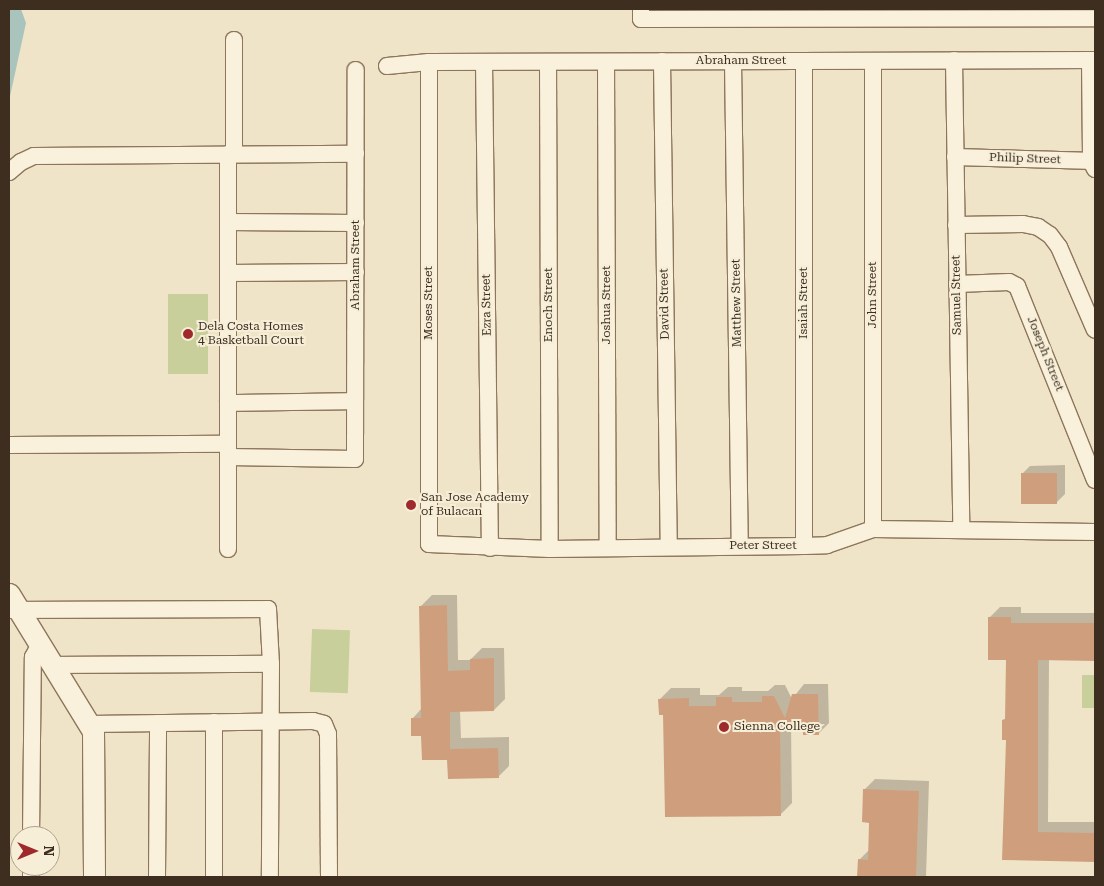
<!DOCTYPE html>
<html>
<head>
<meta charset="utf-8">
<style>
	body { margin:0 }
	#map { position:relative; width:1104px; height:886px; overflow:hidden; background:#f0e4c8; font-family:"Roboto Serif",serif }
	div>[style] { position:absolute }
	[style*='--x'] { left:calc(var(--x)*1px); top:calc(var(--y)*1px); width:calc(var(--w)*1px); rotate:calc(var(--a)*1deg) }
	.green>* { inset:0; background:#c9cf9b; transform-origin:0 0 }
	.water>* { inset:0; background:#a9c4bc }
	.shadow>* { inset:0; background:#0003 }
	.building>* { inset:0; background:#cf9f7d; transform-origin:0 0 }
	.roads { filter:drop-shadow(1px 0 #8d765c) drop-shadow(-1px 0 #8d765c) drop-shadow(0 1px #8d765c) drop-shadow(0 -1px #8d765c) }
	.minor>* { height:16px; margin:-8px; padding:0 8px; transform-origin:8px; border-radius:8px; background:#faf1dc }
	.tertiary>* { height:21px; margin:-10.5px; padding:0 10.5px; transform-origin:10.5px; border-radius:10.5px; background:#faf1dc }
	.dots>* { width:14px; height:14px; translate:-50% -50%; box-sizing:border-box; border:2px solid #f7eed8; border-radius:50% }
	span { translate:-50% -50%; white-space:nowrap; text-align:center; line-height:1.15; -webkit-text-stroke:4px #f7eed8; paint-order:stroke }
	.street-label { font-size:12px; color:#3d2e20 }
	.poi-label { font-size:12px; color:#3d2e20 }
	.left { translate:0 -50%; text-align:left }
	.frame { position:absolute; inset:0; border:10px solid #3d2e20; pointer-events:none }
	.north { position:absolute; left:10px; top:826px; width:50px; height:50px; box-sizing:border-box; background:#f7eed8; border:1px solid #ada18e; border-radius:50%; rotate:90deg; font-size:14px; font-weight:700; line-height:20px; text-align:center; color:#3d2e20 }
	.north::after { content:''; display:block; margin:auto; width:18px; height:22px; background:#9e2a2b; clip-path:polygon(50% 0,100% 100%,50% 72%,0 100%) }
</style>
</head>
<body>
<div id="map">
	<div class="green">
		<div style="left:168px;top:294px;width:40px;height:80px"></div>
		<div style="left:312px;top:629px;width:38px;height:63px;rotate:2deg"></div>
		<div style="left:1082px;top:675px;width:13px;height:33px"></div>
	</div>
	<div class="water">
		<div style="clip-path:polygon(9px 9px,21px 9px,26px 23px,9px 101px)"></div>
	</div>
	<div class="shadow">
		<div style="clip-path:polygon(1065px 465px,1065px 494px,1057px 502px,1022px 474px,1030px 466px)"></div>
		<div style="clip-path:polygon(432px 595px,457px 595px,458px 660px,470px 660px,482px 648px,504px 648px,505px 699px,494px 710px,460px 710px,461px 738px,509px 737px,509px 766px,498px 777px,449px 758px,422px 734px,412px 719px,422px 708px,421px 606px)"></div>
		<div style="clip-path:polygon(1000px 607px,1021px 607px,1021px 613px,1095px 613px,1095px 659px,1049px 659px,1048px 822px,1095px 822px,1095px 861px,1004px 859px,1007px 739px,1003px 721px,1007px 717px,1007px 659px,989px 618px)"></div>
		<div style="clip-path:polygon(804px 684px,828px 684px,829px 723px,818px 734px,804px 723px,791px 723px,792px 803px,781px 814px,664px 714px,660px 699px,671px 688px,700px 688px,700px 695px,719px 695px,728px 687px,742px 687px,742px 691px,768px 691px,775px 685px,785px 685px,792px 699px)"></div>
		<div style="clip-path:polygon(875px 779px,929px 781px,926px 877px,858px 877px,859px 860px,870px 849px,870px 821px,864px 790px)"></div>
	</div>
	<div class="building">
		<div style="left:1057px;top:473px;width:31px;height:36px;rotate:90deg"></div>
		<div style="clip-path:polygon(447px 605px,448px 671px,470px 670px,470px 659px,494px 658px,494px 711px,450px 712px,450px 749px,498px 748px,499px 778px,448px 779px,447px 760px,422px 760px,421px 736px,411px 736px,411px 718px,421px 718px,419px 606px)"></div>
		<div style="clip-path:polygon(988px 617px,1011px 617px,1011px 623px,1095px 623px,1095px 661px,1038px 660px,1038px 832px,1095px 833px,1095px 862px,1002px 860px,1006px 740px,1002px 740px,1002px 720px,1005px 719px,1006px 660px,988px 660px)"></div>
		<div style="clip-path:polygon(792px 694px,818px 694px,819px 735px,803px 735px,803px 724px,780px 724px,781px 816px,665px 817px,663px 715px,659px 715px,658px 699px,689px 698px,689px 706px,716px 706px,716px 697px,732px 697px,732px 702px,762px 702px,762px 696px,774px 696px,785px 718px)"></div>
		<div style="clip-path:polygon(863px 789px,919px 791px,916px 877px,857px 877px,858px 859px,868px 860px,869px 823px,862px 822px)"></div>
	</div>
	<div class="roads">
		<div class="minor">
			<div style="--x:641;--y:9;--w:10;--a:90"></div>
			<div style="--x:641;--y:19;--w:454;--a:-0.1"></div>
			<div style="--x:234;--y:40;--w:114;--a:90"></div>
			<div style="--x:954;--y:60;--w:469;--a:89.1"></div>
			<div style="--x:1090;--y:60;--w:101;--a:89.4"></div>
			<div style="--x:1091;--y:161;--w:9;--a:63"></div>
			<div style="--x:662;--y:61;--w:486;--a:89.2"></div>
			<div style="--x:733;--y:61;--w:485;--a:89.2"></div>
			<div style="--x:873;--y:61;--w:468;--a:90"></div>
			<div style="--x:429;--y:62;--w:482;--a:90"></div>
			<div style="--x:429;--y:544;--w:121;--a:2.4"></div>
			<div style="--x:550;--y:549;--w:254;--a:-0.7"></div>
			<div style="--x:804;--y:546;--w:23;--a:-2"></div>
			<div style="--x:827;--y:545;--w:49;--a:-19.2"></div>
			<div style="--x:873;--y:529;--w:222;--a:0.8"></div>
			<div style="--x:484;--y:62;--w:486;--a:89.3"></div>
			<div style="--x:548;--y:62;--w:487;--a:89.8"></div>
			<div style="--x:606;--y:62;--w:486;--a:89.8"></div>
			<div style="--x:387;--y:66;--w:42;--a:-5.4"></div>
			<div style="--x:429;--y:62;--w:666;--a:-0.17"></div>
			<div style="--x:228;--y:154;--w:395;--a:90"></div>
			<div style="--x:955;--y:157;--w:140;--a:1.6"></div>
			<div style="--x:9;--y:172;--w:16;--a:-40"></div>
			<div style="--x:21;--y:162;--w:14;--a:-25"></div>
			<div style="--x:34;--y:156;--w:322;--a:-0.4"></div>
			<div style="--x:228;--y:222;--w:128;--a:0.4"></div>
			<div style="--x:956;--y:225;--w:67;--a:-0.9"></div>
			<div style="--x:1023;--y:224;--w:15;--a:11"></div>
			<div style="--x:1038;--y:227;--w:14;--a:34"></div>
			<div style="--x:1050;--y:235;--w:15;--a:53"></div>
			<div style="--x:1059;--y:247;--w:90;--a:66.6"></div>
			<div style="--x:228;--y:273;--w:128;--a:-0.4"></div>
			<div style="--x:957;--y:284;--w:52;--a:-2.2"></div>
			<div style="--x:1009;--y:282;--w:9;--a:27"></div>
			<div style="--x:1017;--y:286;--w:209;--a:68.1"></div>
			<div style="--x:228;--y:403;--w:127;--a:-0.9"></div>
			<div style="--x:9;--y:445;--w:219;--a:-0.3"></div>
			<div style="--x:228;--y:457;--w:127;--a:0.9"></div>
			<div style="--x:355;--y:459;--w:389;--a:-89.9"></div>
			<div style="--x:804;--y:546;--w:485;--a:-90"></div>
			<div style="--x:9;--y:610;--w:259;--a:-0.2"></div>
			<div style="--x:268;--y:609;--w:55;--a:86.9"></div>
			<div style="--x:271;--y:664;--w:213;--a:90.3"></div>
			<div style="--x:53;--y:665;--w:218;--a:-0.3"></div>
			<div style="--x:214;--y:722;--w:155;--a:90"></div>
			<div style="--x:90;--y:724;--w:223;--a:-0.8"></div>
			<div style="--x:313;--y:721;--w:11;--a:15"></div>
			<div style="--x:324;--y:724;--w:11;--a:68"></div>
			<div style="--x:328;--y:734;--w:143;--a:89.6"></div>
			<div style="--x:31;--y:836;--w:179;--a:-89.4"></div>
			<div style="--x:33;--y:657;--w:15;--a:-62"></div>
			<div style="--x:31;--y:877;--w:11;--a:-90"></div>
			<div style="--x:157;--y:877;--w:154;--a:-89.6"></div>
		</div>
		<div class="tertiary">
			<div style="--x:9;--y:594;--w:161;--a:58.5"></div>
			<div style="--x:93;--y:731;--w:146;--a:89.6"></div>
		</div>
	</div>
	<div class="dots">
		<div style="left:188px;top:334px;background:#9e2a2b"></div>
		<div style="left:411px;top:505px;background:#9e2a2b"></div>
		<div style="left:724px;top:727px;background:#9e2a2b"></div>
	</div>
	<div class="street-label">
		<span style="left:741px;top:61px">Abraham Street</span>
		<span style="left:1025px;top:159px;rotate:2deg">Philip Street</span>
		<span style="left:356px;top:265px;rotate:-90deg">Abraham Street</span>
		<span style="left:873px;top:295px;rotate:-90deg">John Street</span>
		<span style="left:957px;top:295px;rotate:-91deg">Samuel Street</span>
		<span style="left:429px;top:303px;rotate:-90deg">Moses Street</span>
		<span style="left:737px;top:303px;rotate:-91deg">Matthew Street</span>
		<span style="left:804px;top:303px;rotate:-90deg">Isaiah Street</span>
		<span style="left:665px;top:304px;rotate:-91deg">David Street</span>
		<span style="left:487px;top:305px;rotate:-91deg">Ezra Street</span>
		<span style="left:549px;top:305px;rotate:-90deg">Enoch Street</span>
		<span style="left:607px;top:305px;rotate:-90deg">Joshua Street</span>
		<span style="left:1045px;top:354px;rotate:68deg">Joseph Street</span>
		<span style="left:763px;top:546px">Peter Street</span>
	</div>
	<div class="poi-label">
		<span class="left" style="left:198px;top:334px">Dela Costa Homes<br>4 Basketball Court</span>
		<span class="left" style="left:421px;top:505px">San Jose Academy<br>of Bulacan</span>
		<span class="left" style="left:734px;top:727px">Sienna College</span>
	</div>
	<div class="frame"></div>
	<div class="north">N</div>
</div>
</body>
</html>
